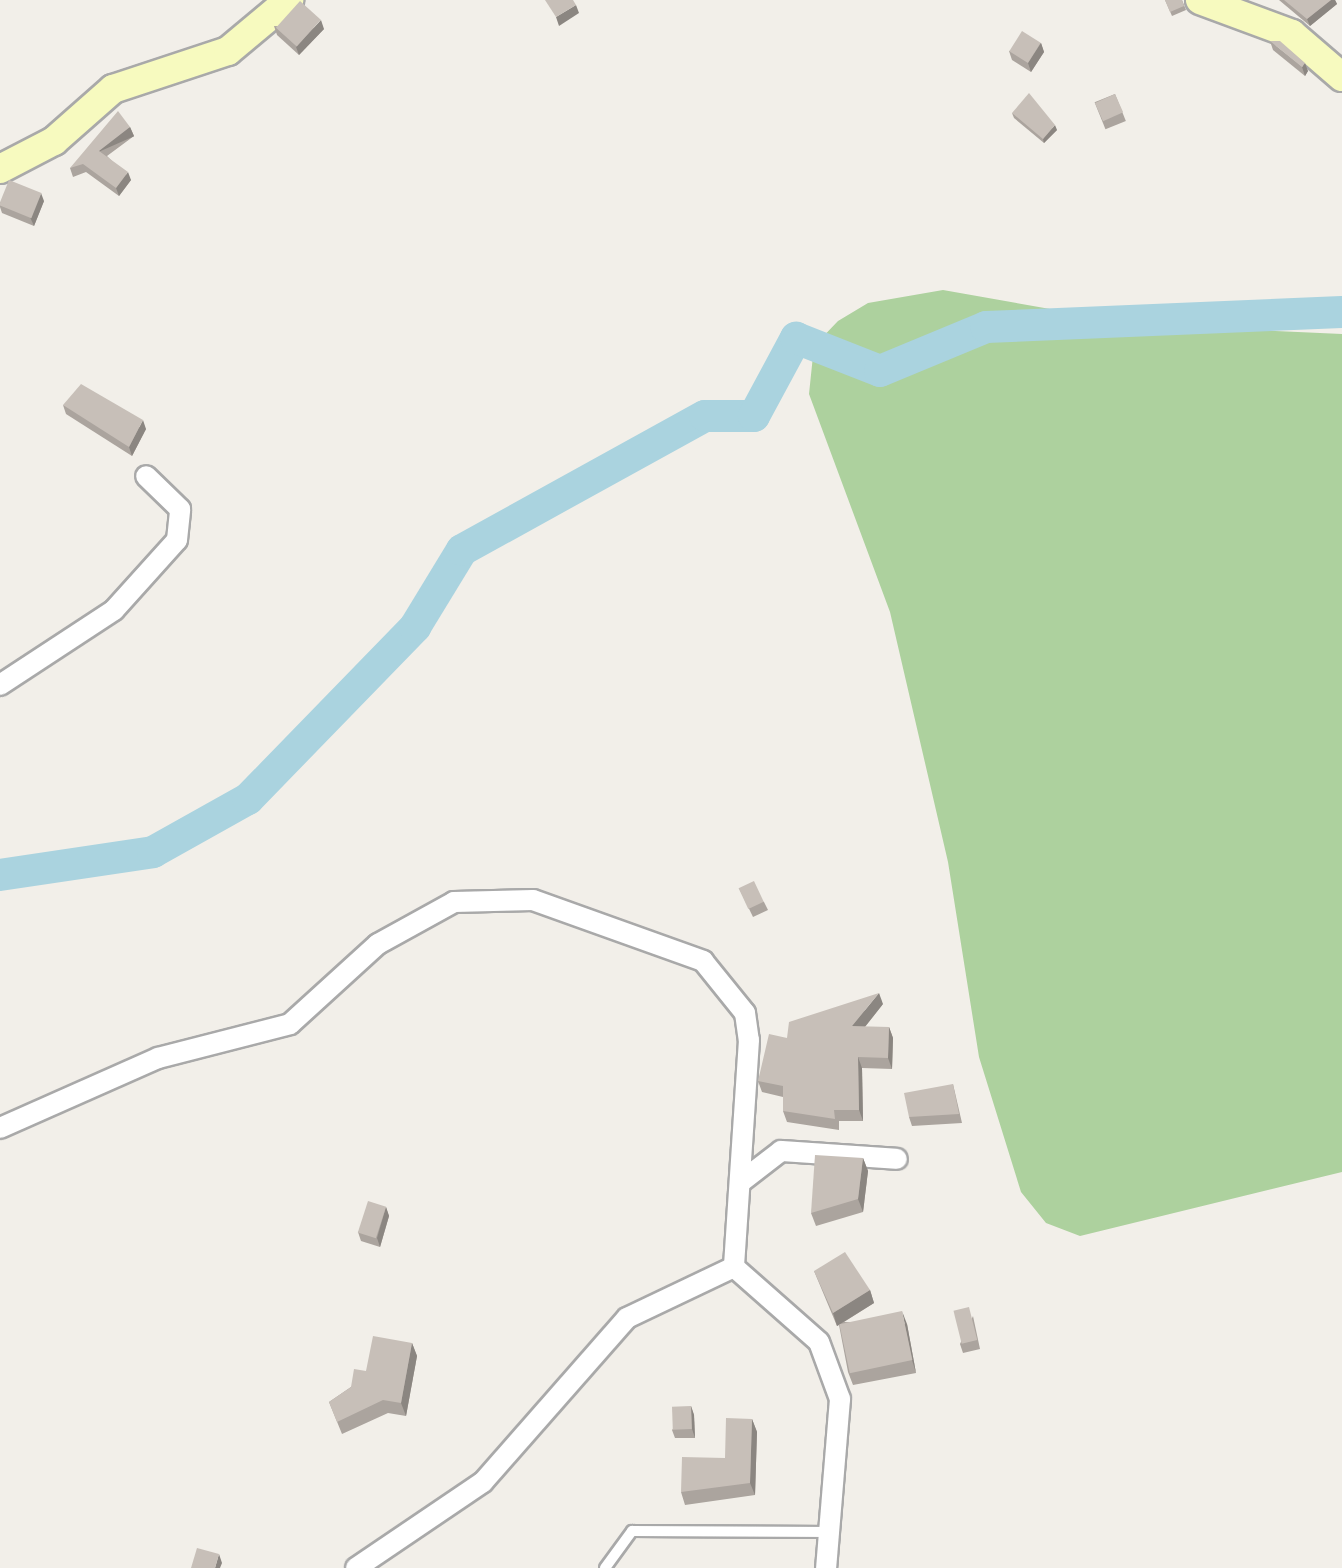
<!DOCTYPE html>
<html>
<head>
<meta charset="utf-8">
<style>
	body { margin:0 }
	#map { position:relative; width:1342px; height:1568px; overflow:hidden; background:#f2efe9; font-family:Mulish,sans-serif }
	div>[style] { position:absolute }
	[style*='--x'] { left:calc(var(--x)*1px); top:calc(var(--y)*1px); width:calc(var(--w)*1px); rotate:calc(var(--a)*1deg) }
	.forest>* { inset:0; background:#add19e }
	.river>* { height:32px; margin:-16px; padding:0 16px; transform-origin:16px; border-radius:16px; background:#aad3df }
	.roads { filter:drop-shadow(2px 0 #a9a9a9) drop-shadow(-2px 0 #a9a9a9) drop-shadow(0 2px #a9a9a9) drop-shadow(0 -2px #a9a9a9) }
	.lane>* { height:10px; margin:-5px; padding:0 5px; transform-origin:5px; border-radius:5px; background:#fff }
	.street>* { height:20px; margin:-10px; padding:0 10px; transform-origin:10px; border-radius:10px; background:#fff }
	.secondary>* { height:28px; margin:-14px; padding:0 14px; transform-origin:14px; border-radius:14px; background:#f7fabf }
	.wall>* { inset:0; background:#aba49e; transform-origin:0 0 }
	.shaded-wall>* { inset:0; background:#8b8681; transform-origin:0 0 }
	.building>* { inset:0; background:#c7bfb8; transform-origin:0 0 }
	span { translate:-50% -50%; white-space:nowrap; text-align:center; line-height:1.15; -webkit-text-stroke:9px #fff; paint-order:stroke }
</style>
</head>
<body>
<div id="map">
	<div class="forest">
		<div style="clip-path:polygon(943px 290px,1141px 325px,1342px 334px,1342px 1172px,1080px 1236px,1046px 1223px,1021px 1192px,979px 1057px,948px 862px,890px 612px,809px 394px,814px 346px,838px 321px,868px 303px)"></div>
	</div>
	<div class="river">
		<div style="--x:0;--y:875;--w:155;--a:-8.5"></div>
		<div style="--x:153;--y:852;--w:109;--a:-29.2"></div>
		<div style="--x:248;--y:799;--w:240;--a:-45.8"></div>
		<div style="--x:415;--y:627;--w:90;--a:-58.6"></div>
		<div style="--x:462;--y:550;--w:277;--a:-28.9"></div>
		<div style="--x:705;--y:416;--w:49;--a:0"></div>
		<div style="--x:754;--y:416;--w:89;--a:-61.7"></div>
		<div style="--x:796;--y:338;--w:90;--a:21.4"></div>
		<div style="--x:880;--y:371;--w:115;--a:-22.5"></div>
		<div style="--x:986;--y:327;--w:356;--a:-2.4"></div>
	</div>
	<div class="roads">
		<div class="lane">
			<div style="--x:605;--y:1568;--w:46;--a:-53.9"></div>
			<div style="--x:632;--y:1531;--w:200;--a:0.3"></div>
		</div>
		<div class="street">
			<div style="--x:0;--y:685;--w:136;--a:-33.3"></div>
			<div style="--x:114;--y:610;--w:94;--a:-48"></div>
			<div style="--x:177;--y:540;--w:31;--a:-84"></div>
			<div style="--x:180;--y:509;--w:47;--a:-135.9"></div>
			<div style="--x:0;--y:1128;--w:173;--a:-23.9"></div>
			<div style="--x:158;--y:1058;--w:136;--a:-14.4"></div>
			<div style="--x:290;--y:1024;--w:119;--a:-42.3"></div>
			<div style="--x:378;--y:944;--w:87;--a:-28.9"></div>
			<div style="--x:454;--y:902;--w:79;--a:-1.5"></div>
			<div style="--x:533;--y:900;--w:181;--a:19.7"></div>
			<div style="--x:703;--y:961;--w:67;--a:51.1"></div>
			<div style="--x:745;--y:1013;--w:27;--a:82"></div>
			<div style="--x:749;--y:1040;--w:227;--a:93.8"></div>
			<div style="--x:734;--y:1267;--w:113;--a:41.4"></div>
			<div style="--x:819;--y:1342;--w:61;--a:69.8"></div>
			<div style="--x:840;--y:1399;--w:170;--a:94.7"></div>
			<div style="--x:742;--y:1181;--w:49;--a:-37.6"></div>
			<div style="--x:781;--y:1151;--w:116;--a:3.9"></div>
			<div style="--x:356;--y:1568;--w:153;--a:-34.1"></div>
			<div style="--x:483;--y:1482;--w:218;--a:-48.7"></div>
			<div style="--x:627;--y:1318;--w:119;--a:-25.5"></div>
		</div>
		<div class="secondary">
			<div style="--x:1200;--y:0;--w:98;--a:20.3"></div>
			<div style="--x:1292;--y:34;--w:66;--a:40.7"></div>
			<div style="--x:0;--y:169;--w:61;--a:-27.4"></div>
			<div style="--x:54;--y:141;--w:79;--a:-41.4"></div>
			<div style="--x:113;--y:89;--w:121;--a:-18.3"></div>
			<div style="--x:228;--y:51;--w:80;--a:-39.9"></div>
		</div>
	</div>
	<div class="wall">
		<div style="clip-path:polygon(1165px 0,1182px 0,1186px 10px,1172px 16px)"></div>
		<div style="clip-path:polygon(1279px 0,1335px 0,1337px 4px,1310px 26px)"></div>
		<div style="clip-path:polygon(274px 26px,324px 29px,299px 55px,277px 35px)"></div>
		<div style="clip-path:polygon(1270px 41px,1308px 71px,1305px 76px,1273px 50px)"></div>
		<div style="clip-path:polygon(1041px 43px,1044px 52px,1031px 72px,1012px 60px,1009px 51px)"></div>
		<div style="left:1115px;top:94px;width:29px;height:22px;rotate:68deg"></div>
		<div style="clip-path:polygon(1012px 113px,1057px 130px,1044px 143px,1014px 118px)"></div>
		<div style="clip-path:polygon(130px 127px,134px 136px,107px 156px,131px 180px,119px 196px,86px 172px,73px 177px,70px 168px)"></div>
		<div style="clip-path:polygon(44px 201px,34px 226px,2px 213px,0 207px,0 202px)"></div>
		<div style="clip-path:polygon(63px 405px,146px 429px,132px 456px,66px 414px)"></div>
		<div style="clip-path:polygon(739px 888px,764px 902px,768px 910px,753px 917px)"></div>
		<div style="clip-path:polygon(883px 1004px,865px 1027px,889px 1027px,893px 1038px,892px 1069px,862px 1068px,863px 1121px,839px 1121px,839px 1130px,787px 1122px,783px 1111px,783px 1097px,762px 1092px,758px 1081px,787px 1038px)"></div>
		<div style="clip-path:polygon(953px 1084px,962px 1123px,912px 1126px,909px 1117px)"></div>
		<div style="clip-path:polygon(863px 1158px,868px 1171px,863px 1212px,816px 1226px,811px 1213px)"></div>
		<div style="clip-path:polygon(386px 1207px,389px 1216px,380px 1247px,361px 1241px,358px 1232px)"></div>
		<div style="clip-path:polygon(814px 1271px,870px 1290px,874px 1303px,844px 1322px,907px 1324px,916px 1373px,853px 1385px,848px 1372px,839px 1325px,837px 1326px)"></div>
		<div style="clip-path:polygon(973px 1316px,980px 1349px,963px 1353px,960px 1344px)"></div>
		<div style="clip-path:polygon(412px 1343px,417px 1356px,406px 1416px,388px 1413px,342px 1434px,329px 1402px,351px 1387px,366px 1371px)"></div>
		<div style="clip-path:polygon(691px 1406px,694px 1415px,695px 1438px,675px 1438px,672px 1430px)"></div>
		<div style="clip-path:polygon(752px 1419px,757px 1432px,755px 1495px,685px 1505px,681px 1492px,725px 1458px)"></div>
	</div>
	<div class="shaded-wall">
		<div style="clip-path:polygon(1331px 0,1335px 0,1337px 4px,1310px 26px,1307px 19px)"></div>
		<div style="clip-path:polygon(576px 5px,579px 13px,559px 26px,556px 17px)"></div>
		<div style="clip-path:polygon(321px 20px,324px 29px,299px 55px,296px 47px)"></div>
		<div style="clip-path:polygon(1041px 43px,1044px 52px,1031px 72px,1028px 63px)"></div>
		<div style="clip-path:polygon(1305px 63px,1308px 71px,1305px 76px,1302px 67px)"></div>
		<div style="clip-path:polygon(1055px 125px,1057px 130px,1044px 143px,1043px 139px)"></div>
		<div style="left:130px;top:127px;width:10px;height:39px;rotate:66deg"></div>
		<div style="clip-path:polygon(128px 172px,131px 180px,119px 196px,116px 188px)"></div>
		<div style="clip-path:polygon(41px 193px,44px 201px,34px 226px,30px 217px)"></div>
		<div style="clip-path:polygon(143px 420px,146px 429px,132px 456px,129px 447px)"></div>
		<div style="clip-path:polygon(879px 993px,883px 1004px,856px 1038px,852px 1026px)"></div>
		<div style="clip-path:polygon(889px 1027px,893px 1038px,892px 1069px,888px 1058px)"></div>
		<div style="clip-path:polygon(858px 1057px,862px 1068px,863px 1121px,859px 1110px)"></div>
		<div style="clip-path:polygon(863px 1158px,868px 1171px,863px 1212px,858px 1199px)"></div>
		<div style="clip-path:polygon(386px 1207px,389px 1216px,380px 1247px,377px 1238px)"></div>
		<div style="clip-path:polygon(870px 1290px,874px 1303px,837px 1326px,833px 1313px)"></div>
		<div style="clip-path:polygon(902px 1311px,907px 1324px,916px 1373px,912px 1360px)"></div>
		<div style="clip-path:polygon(412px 1343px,417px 1356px,406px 1416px,401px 1403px)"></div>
		<div style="clip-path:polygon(691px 1406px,694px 1415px,695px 1438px,692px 1429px)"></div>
		<div style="clip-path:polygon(752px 1419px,757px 1432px,755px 1495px,750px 1483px)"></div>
		<div style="clip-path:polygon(219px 1554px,222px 1563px,220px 1568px,215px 1568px)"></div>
	</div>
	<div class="building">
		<div style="clip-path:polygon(545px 0,573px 0,576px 5px,556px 17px)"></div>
		<div style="clip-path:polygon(1165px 0,1182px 0,1184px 6px,1170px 12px)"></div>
		<div style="clip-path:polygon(1284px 0,1331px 0,1307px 19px)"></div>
		<div style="left:300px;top:1px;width:28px;height:36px;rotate:42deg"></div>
		<div style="left:1022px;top:31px;width:22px;height:24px;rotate:32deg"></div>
		<div style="clip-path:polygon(1270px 41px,1280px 41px,1305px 63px,1302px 67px)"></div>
		<div style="clip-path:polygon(1029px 93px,1055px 125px,1043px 139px,1012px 113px)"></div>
		<div style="left:1115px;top:94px;width:20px;height:22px;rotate:66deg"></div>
		<div style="clip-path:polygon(118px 111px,130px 127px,99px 151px,128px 172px,116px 188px,83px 164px,70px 168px)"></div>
		<div style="left:9px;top:180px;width:35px;height:27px;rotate:22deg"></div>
		<div style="clip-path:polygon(81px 384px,143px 420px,129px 447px,63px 405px)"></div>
		<div style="left:754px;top:881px;width:23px;height:17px;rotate:65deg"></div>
		<div style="clip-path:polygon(879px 993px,852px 1026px,889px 1027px,888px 1058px,858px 1057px,859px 1110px,834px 1110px,835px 1119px,783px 1111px,783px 1086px,758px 1081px,769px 1034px,787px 1038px,789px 1022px)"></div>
		<div style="clip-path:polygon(953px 1084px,959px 1114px,909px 1117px,904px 1093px)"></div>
		<div style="clip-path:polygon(815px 1155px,863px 1158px,858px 1199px,811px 1213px)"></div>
		<div style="left:368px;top:1201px;width:19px;height:33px;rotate:18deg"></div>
		<div style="clip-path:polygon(845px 1252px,870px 1290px,833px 1313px,814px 1271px)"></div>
		<div style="left:969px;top:1307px;width:34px;height:16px;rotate:76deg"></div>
		<div style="left:902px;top:1311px;width:50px;height:64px;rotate:78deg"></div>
		<div style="clip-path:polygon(373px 1336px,412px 1343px,401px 1403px,383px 1400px,337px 1422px,329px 1402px,351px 1387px,354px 1369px,366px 1371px)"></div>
		<div style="left:691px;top:1406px;width:23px;height:19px;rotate:88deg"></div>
		<div style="clip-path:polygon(726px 1418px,752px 1419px,750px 1483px,681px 1492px,682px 1457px,725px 1458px)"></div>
		<div style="clip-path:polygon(197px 1548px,219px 1554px,215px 1568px,191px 1568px)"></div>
	</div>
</div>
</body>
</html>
